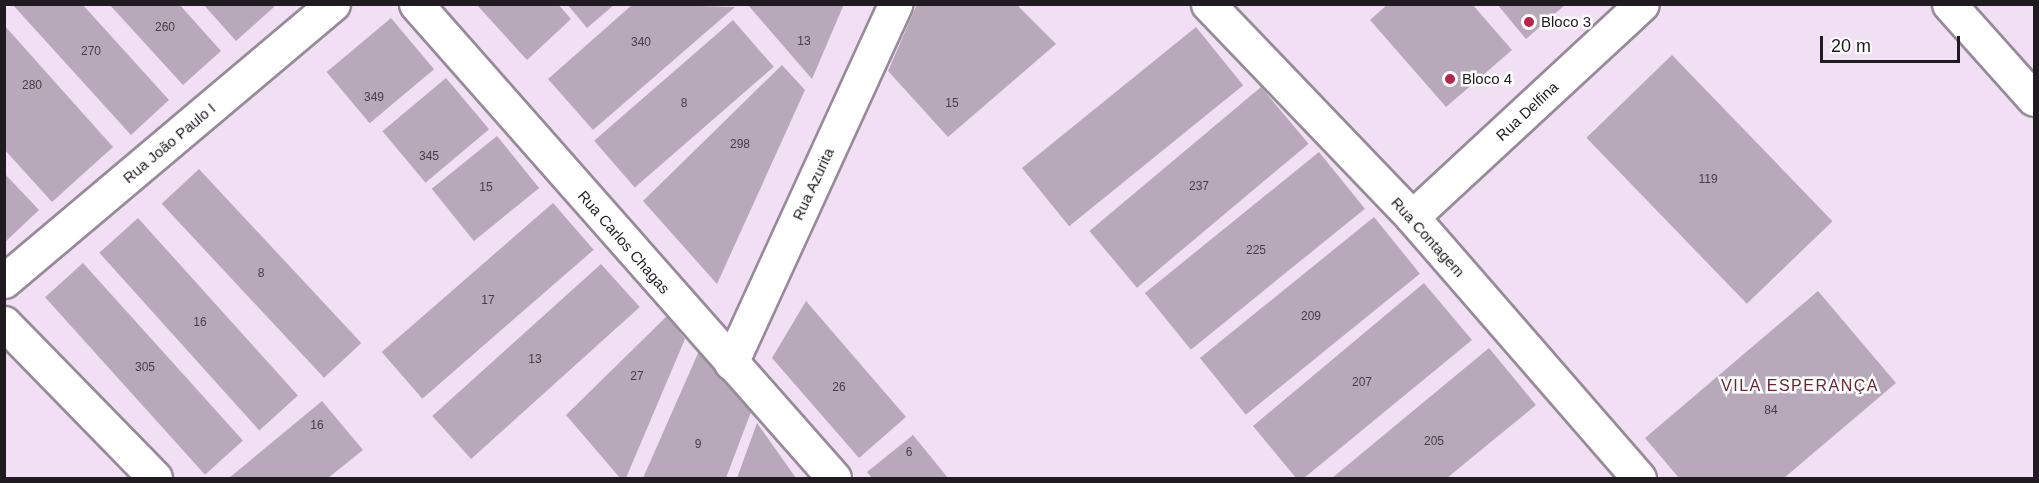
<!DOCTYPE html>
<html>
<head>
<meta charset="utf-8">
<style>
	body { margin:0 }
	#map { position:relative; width:2039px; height:483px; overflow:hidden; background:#f1e0f3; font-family:Helvetica,sans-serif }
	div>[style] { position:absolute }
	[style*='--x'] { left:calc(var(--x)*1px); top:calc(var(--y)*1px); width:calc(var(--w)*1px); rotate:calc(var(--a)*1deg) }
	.building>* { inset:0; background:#b8a9ba; transform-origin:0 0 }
	.roads { filter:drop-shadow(2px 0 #988a9a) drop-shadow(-2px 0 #988a9a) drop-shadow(0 2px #988a9a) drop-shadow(0 -2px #988a9a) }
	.minor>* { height:33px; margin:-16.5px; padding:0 16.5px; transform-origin:16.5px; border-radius:16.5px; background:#fff }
	.dots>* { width:16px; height:16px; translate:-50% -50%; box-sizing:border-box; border:3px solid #fff; border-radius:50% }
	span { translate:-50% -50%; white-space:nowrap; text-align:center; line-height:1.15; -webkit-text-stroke:5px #fff; paint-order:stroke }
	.number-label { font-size:12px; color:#463e47 }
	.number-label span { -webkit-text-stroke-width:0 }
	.poi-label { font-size:15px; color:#201a21 }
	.left { translate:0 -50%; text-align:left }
	.street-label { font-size:15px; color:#201a21 }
	.neighbourhood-label { font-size:16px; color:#6b2531; letter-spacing:1.5px }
	.frame { position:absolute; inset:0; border:6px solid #201a21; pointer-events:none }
	.scale { position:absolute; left:1820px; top:36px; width:140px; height:27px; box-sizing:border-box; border:3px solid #201a21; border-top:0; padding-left:8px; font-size:18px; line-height:21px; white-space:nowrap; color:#201a21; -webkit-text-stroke:4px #fff; paint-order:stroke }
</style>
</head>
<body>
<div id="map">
	<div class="building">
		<div style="clip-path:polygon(12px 4px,82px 4px,169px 100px,131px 135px)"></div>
		<div style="clip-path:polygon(109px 4px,179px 4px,221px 51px,183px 85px)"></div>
		<div style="clip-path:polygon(203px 4px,273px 4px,274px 7px,236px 41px)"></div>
		<div style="clip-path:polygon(476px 4px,558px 4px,571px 19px,527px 60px)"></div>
		<div style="clip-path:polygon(567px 4px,615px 4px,587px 28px)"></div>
		<div style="clip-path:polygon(633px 4px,735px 7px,593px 130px,548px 79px)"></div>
		<div style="clip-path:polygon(747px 4px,844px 4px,812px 79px)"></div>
		<div style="clip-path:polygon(917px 4px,1016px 4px,1056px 44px,948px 137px,888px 71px)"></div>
		<div style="clip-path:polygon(1388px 4px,1472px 4px,1512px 50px,1446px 107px,1370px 20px)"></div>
		<div style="clip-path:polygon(1497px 4px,1566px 4px,1526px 39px)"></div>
		<div style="left:391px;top:18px;width:67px;height:84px;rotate:50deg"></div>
		<div style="left:733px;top:20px;width:62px;height:184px;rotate:49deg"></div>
		<div style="clip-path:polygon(4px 25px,113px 147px,52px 202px,4px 149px)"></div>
		<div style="left:1196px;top:27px;width:75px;height:224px;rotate:51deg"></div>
		<div style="left:1672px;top:55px;width:231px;height:119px;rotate:46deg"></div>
		<div style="clip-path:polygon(782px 65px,805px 90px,717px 284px,643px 201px)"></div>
		<div style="left:446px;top:78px;width:67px;height:83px;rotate:50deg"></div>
		<div style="left:1261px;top:87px;width:74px;height:224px;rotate:50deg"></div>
		<div style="left:497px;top:136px;width:67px;height:84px;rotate:51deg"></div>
		<div style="left:1319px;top:152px;width:73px;height:224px;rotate:51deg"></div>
		<div style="left:199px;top:169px;width:238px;height:51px;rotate:47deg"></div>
		<div style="clip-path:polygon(4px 173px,39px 210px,4px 243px)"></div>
		<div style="left:553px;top:203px;width:62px;height:227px;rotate:49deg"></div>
		<div style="left:1374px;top:217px;width:73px;height:224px;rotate:51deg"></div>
		<div style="left:138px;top:218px;width:239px;height:52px;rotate:48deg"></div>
		<div style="left:83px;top:263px;width:239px;height:51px;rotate:48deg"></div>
		<div style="left:601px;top:264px;width:58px;height:227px;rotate:48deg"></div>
		<div style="clip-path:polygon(1424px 283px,1472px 340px,1304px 478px,1296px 478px,1253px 426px)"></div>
		<div style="clip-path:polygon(1818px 291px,1896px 383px,1784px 478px,1679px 478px,1645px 438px)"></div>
		<div style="clip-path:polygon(806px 301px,906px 417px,859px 458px,772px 358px)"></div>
		<div style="clip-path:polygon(667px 316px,685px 339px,626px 478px,620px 478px,566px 415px)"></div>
		<div style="clip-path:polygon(1489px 348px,1536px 405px,1447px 478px,1332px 478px)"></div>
		<div style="clip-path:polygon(699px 351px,751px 412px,726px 478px,643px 478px)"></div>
		<div style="clip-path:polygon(322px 401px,363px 450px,328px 478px,229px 478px)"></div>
		<div style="clip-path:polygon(757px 423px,796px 478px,737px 478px)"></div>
		<div style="clip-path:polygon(913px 435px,948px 478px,872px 478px,867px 472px)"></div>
	</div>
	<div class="roads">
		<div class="minor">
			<div style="--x:416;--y:4;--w:632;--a:48.59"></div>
			<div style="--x:1208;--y:4;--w:295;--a:46.2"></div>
			<div style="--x:1412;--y:217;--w:346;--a:49"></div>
			<div style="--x:1949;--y:4;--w:127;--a:48.2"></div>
			<div style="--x:1412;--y:217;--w:313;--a:-42.8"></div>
			<div style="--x:4;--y:281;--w:430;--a:-40.1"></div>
			<div style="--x:4;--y:323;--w:216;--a:45.7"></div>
			<div style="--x:731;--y:363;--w:395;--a:-65.4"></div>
		</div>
	</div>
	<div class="dots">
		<div style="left:1529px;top:22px;background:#b72549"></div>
		<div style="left:1450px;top:79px;background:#b72549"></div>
	</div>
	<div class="number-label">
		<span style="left:165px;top:28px">260</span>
		<span style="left:804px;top:42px">13</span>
		<span style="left:641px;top:43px">340</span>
		<span style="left:91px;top:52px">270</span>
		<span style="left:32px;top:86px">280</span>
		<span style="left:374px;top:98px">349</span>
		<span style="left:684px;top:104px">8</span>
		<span style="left:952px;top:104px">15</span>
		<span style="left:740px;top:145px">298</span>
		<span style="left:429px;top:157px">345</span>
		<span style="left:1708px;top:180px">119</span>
		<span style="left:1199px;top:187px">237</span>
		<span style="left:486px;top:188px">15</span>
		<span style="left:1256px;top:251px">225</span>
		<span style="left:261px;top:274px">8</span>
		<span style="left:488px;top:301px">17</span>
		<span style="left:1311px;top:317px">209</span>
		<span style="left:200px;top:323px">16</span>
		<span style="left:535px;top:360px">13</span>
		<span style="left:145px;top:368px">305</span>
		<span style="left:637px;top:377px">27</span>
		<span style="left:1362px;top:383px">207</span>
		<span style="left:839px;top:388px">26</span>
		<span style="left:1771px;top:411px">84</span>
		<span style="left:317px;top:426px">16</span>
		<span style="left:1434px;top:442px">205</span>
		<span style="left:698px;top:445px">9</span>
		<span style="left:909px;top:453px">6</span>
	</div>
	<div class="poi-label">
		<span class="left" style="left:1541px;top:22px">Bloco 3</span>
		<span class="left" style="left:1462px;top:79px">Bloco 4</span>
	</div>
	<div class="street-label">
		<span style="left:1527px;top:111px;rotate:-43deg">Rua Delfina</span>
		<span style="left:169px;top:143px;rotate:-40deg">Rua João Paulo I</span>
		<span style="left:813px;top:184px;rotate:-65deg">Rua Azurita</span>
		<span style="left:1428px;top:237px;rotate:48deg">Rua Contagem</span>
		<span style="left:624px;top:242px;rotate:49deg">Rua Carlos Chagas</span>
	</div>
	<div class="neighbourhood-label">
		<span style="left:1800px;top:386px">VILA ESPERANÇA</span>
	</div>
	<div class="frame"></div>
	<div class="scale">20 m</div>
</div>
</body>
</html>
